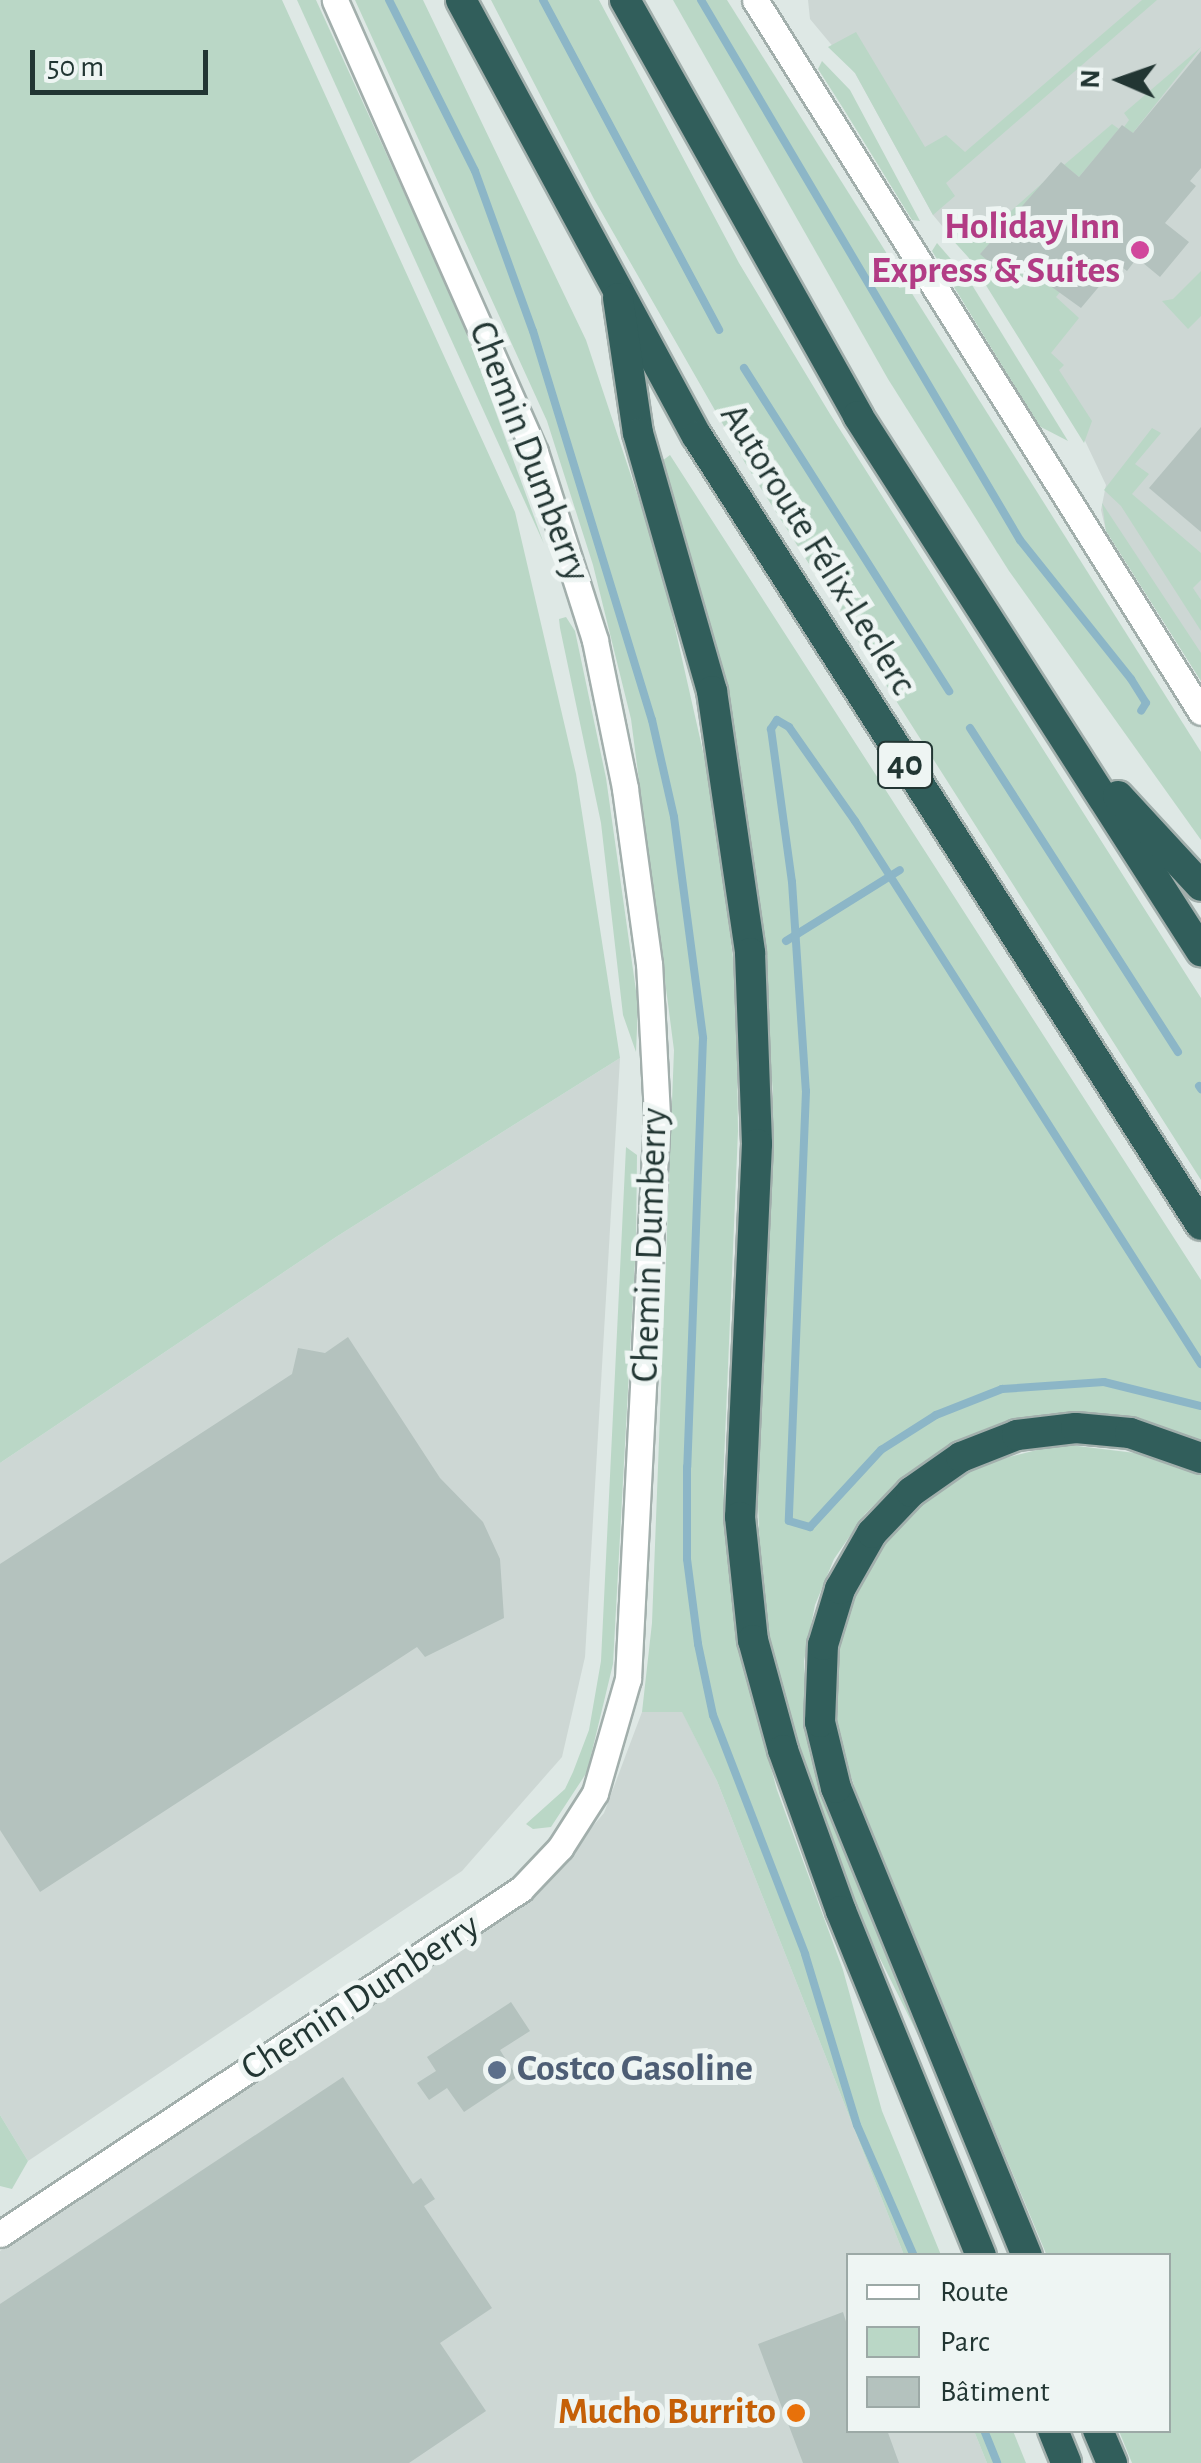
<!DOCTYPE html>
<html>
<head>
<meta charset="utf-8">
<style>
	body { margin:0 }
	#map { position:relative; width:1201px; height:2463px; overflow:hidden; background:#dee8e5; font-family:"Alegreya Sans",sans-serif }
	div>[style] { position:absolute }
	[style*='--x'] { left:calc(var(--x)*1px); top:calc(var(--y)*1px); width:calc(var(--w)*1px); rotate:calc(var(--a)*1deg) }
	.built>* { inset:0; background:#cdd7d4 }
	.green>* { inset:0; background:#bad7c6 }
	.stream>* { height:8px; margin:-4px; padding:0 4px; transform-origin:4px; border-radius:4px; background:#8cb6c7 }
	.building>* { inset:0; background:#b4c2be }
	.roads { filter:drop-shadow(2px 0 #a2afac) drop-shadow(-2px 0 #a2afac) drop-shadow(0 2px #a2afac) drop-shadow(0 -2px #a2afac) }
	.minor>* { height:25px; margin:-12.5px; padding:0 12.5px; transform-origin:12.5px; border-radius:12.5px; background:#fff }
	.highway>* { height:30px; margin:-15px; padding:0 15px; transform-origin:15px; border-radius:15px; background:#315e5b }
	.dots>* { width:28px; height:28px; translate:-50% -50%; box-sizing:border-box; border:5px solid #eef5f3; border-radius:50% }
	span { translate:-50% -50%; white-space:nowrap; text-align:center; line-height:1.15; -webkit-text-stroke:10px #eef5f3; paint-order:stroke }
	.shield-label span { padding:2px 8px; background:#eef5f3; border:2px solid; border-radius:8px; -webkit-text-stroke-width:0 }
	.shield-label { font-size:35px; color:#223633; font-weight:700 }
	.hotel-label { font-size:38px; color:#b23c85; font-weight:700 }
	.right { translate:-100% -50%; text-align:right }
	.street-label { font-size:38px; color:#223633 }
	.service-label { font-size:38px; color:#4e5e75; font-weight:700 }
	.left { translate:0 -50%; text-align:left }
	.food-label { font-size:38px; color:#c56008; font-weight:700 }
	.legend { position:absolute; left:846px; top:2253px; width:325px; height:180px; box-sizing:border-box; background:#eef5f3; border:2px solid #9ca9a6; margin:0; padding:12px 18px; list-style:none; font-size:30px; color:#223633 }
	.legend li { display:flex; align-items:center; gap:20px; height:50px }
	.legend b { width:50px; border:2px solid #9ca9a6 }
	.north { position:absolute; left:1071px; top:30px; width:100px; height:100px; -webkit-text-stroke:8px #eef5f3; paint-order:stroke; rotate:272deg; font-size:28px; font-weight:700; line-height:40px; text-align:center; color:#223633 }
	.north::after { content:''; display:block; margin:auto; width:35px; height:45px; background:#223633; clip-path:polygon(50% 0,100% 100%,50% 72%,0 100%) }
	.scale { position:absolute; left:30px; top:50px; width:178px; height:45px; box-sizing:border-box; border:5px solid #223633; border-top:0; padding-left:12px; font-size:30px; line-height:35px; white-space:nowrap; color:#223633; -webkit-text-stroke:8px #eef5f3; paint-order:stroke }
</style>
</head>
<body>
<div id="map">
	<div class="built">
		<div style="clip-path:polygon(808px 0,1201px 0,1201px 681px,1106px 531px,1101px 510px,1106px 485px,1077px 424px,969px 258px,933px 215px,855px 73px,810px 19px)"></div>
		<div style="clip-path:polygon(620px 1058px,585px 1657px,562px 1757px,462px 1871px,28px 2161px,0 2115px,0 1463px,336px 1237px)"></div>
		<div style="clip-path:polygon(682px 1711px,717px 1781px,904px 2255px,848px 2256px,848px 2430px,974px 2431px,987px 2463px,0 2463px,0 2251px,536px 1893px,604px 1813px,642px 1712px)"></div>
	</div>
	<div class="green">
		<div style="clip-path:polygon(0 0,282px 0,515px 512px,576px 774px,620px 1058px,336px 1237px,0 1463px)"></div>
		<div style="clip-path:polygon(297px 0,316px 0,461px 317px,544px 544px)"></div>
		<div style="clip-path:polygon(355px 0,423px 0,586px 340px,661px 566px,714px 800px,736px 983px,738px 1131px,723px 1485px,737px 1642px,777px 1790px,843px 1970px,882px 2111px,941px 2255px,904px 2255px,717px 1781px,682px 1712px,642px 1712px,652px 1623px,674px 1050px,631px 719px,593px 565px,547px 421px)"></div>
		<div style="clip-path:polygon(491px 0,599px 0,739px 263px,830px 414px,1201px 998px,1201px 1180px,748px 468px,594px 199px)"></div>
		<div style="clip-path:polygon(673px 0,727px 0,1201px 752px,1201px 840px,1009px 571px,888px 379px)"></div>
		<div style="clip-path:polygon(1142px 0,1157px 0,946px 183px,955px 196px,933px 215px,855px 73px,828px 47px,856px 32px,925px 147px,946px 135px,965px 152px)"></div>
		<div style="clip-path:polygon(1201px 47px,1132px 134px,1124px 127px,1129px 120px,1124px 113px)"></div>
		<div style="clip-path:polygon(822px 61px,850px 90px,920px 221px,912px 220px,843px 108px,818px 69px)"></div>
		<div style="clip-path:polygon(1112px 124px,1119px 129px,1079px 177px,1064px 165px)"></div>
		<div style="clip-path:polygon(1047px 179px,980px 254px,1017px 262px,1043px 284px,1051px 276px,1061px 291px,1056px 297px,1079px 318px,1051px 353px,1064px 365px,1059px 370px,1092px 421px,1084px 443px,969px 258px,948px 235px,971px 217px,986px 233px)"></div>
		<div style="clip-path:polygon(937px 243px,969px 280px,1068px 441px,1039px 426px,932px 251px)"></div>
		<div style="clip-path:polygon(1201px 271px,1201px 316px,1188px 329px,1162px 301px,1173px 299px)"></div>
		<div style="clip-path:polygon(1152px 428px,1161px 433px,1135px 464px,1149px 474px,1132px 494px,1201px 553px,1201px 580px,1193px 588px,1201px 600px,1201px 631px,1121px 506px,1104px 490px)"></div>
		<div style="clip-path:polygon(670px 455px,1201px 1280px,1201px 1445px,1113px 1417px,1053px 1413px,1006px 1421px,957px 1441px,904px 1476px,865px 1514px,834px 1559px,815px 1605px,804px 1661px,809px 1751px,925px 2049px,836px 1870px,772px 1658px,762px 1605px,757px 1478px,773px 1094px,758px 888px,722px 672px,662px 461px)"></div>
		<div style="clip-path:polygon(1102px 503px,1201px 653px,1201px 681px,1106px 531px)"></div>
		<div style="clip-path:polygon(566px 617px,575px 631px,606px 778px,638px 1005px,636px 1052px,623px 1015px,601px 823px,560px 628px,559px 619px)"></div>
		<div style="clip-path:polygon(626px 1147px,637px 1155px,636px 1243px,613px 1664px,587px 1772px,551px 1827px,533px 1829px,526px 1824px,565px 1789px,573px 1772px,589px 1730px,601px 1661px)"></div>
		<div style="clip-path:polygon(1061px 1444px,1160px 1456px,1201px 1473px,1201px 2463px,1132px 2463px,1119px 2431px,1168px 2430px,1168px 2256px,1047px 2256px,866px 1821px,833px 1723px,836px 1644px,848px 1603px,900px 1521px,936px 1489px,981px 1464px)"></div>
		<div style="clip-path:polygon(0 2115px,28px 2161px,12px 2189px,0 2186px)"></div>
		<div style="clip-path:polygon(974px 2431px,1013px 2431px,1026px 2463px,987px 2463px)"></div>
	</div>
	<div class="stream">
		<div style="--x:389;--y:0;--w:191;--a:63.3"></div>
		<div style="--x:475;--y:171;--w:170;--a:70.1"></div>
		<div style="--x:533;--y:331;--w:407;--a:73"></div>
		<div style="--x:652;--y:720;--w:99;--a:77.2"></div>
		<div style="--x:674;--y:817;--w:223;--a:82.5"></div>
		<div style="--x:703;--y:1038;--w:429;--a:92.1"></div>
		<div style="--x:687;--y:1467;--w:92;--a:90"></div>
		<div style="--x:687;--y:1559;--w:86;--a:82.6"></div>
		<div style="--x:698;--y:1644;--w:73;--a:78.1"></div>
		<div style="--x:713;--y:1715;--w:256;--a:68.9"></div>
		<div style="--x:805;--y:1954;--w:179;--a:73.1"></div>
		<div style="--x:857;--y:2125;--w:143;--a:66.5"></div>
		<div style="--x:543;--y:0;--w:374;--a:61.9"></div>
		<div style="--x:701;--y:0;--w:627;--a:59.43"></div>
		<div style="--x:1020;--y:540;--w:178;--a:51.4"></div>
		<div style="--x:1131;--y:679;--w:28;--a:58"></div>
		<div style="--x:1146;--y:703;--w:9;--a:122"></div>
		<div style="--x:744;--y:368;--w:383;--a:57.6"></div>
		<div style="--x:970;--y:728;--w:385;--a:57.3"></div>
		<div style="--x:786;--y:941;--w:134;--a:-31.9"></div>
		<div style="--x:1199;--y:1086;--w:4;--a:56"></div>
		<div style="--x:1201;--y:1364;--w:644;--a:-122.51"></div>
		<div style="--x:855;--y:821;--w:115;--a:-125.1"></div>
		<div style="--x:789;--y:727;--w:14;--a:-150"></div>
		<div style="--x:777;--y:720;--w:11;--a:124"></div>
		<div style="--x:771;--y:729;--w:154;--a:82.2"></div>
		<div style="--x:792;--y:882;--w:209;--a:86.2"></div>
		<div style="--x:806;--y:1091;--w:430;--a:92.3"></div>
		<div style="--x:789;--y:1521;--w:22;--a:16"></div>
		<div style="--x:810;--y:1527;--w:105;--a:-47.3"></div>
		<div style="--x:881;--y:1450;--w:65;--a:-32.5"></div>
		<div style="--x:936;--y:1415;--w:71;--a:-21.5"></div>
		<div style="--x:1002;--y:1389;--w:102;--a:-3.9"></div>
		<div style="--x:1104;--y:1382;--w:100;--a:13.9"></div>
		<div style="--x:984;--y:2430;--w:35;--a:68"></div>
	</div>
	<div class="building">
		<div style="clip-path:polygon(1201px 51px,1201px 168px,1190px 181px,1196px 186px,1165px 223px,1189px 242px,1160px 277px,1137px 258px,1127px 271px,1118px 264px,1081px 308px,1017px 262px,1005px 276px,980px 254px,1061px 162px,1079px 177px,1122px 125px,1133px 133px)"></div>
		<div style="clip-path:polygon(1201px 427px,1201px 532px,1149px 488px)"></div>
		<div style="clip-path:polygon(348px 1337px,440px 1478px,483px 1522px,500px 1559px,504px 1618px,425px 1657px,417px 1647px,40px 1892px,0 1830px,0 1564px,292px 1374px,298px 1348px,325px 1353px)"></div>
		<div style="clip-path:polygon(511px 2002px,530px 2031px,500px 2050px,517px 2077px,464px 2112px,447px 2088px,429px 2100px,417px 2083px,436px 2071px,427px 2057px)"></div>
		<div style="clip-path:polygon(343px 2077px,413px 2184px,421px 2178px,435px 2199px,424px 2206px,492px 2308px,440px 2343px,486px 2411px,409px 2463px,0 2463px,0 2304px)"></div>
		<div style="clip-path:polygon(843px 2312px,848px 2328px,848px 2430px,887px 2430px,899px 2463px,803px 2463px,773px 2384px,758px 2344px)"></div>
	</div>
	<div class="roads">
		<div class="minor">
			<div style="--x:755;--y:0;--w:840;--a:57.94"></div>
			<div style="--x:0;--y:2234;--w:625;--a:-33.51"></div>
			<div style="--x:521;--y:1889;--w:57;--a:-46.4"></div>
			<div style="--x:560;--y:1848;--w:65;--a:-57.5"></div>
			<div style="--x:595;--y:1793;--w:119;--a:-73.9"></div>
			<div style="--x:628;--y:1679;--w:565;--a:-87.06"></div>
			<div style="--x:657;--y:1115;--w:151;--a:-93"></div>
			<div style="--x:649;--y:964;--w:178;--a:-97.8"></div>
			<div style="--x:625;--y:788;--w:151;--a:-101.5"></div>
			<div style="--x:595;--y:640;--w:197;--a:-107.7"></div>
			<div style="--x:535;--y:452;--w:494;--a:-113.9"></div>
		</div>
		<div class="highway">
			<div style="--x:461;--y:0;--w:496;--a:61.6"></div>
			<div style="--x:697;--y:436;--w:936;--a:57.43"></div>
			<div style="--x:625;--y:0;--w:477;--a:60.7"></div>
			<div style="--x:858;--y:416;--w:636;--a:57.34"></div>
			<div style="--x:618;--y:298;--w:136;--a:81.6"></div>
			<div style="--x:638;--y:433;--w:268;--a:74"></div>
			<div style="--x:712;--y:691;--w:265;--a:81.7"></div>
			<div style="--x:750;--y:953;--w:191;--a:87.9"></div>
			<div style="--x:757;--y:1144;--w:373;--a:92.6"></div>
			<div style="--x:740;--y:1517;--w:124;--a:84"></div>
			<div style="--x:753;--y:1640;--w:114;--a:74.7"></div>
			<div style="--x:783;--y:1750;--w:171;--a:70.2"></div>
			<div style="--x:841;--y:1911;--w:372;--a:67.9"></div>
			<div style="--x:1118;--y:796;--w:122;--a:47.3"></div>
			<div style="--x:1027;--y:2256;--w:505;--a:-112.2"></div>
			<div style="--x:836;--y:1788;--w:68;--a:-103.6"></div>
			<div style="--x:820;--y:1722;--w:77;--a:-87.8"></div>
			<div style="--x:823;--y:1645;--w:59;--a:-73.1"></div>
			<div style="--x:840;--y:1589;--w:64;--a:-60.3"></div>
			<div style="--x:872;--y:1533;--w:57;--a:-46.4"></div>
			<div style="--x:911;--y:1492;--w:61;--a:-35"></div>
			<div style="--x:961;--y:1457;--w:60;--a:-21.4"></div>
			<div style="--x:1017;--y:1435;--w:59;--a:-6.8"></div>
			<div style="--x:1076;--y:1428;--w:54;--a:5.3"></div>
			<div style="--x:1130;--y:1433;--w:75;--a:19.4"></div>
			<div style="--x:1053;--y:2430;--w:35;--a:68"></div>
			<div style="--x:1098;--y:2430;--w:36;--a:67"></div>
		</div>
	</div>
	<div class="dots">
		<div style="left:1140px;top:250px;background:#d1479c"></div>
		<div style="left:497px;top:2070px;background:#5c6f8a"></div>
		<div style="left:796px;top:2413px;background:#e8710a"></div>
	</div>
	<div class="shield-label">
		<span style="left:905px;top:765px">40</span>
	</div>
	<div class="hotel-label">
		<span class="right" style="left:1120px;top:250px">Holiday Inn<br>Express &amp; Suites</span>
	</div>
	<div class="street-label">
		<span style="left:528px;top:452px;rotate:69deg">Chemin Dumberry</span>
		<span style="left:817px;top:550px;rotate:58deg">Autoroute Félix-Leclerc</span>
		<span style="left:651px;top:1245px;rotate:-88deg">Chemin Dumberry</span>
		<span style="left:361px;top:1998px;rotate:-33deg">Chemin Dumberry</span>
	</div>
	<div class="service-label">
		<span class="left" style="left:517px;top:2070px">Costco Gasoline</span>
	</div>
	<div class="food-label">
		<span class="right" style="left:776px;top:2413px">Mucho Burrito</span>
	</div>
	<ul class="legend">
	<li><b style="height:12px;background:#fff"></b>Route</li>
	<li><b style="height:28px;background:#bad7c6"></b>Parc</li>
	<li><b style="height:28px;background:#b4c2be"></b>Bâtiment</li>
	</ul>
	<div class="north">N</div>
	<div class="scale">50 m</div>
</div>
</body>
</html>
